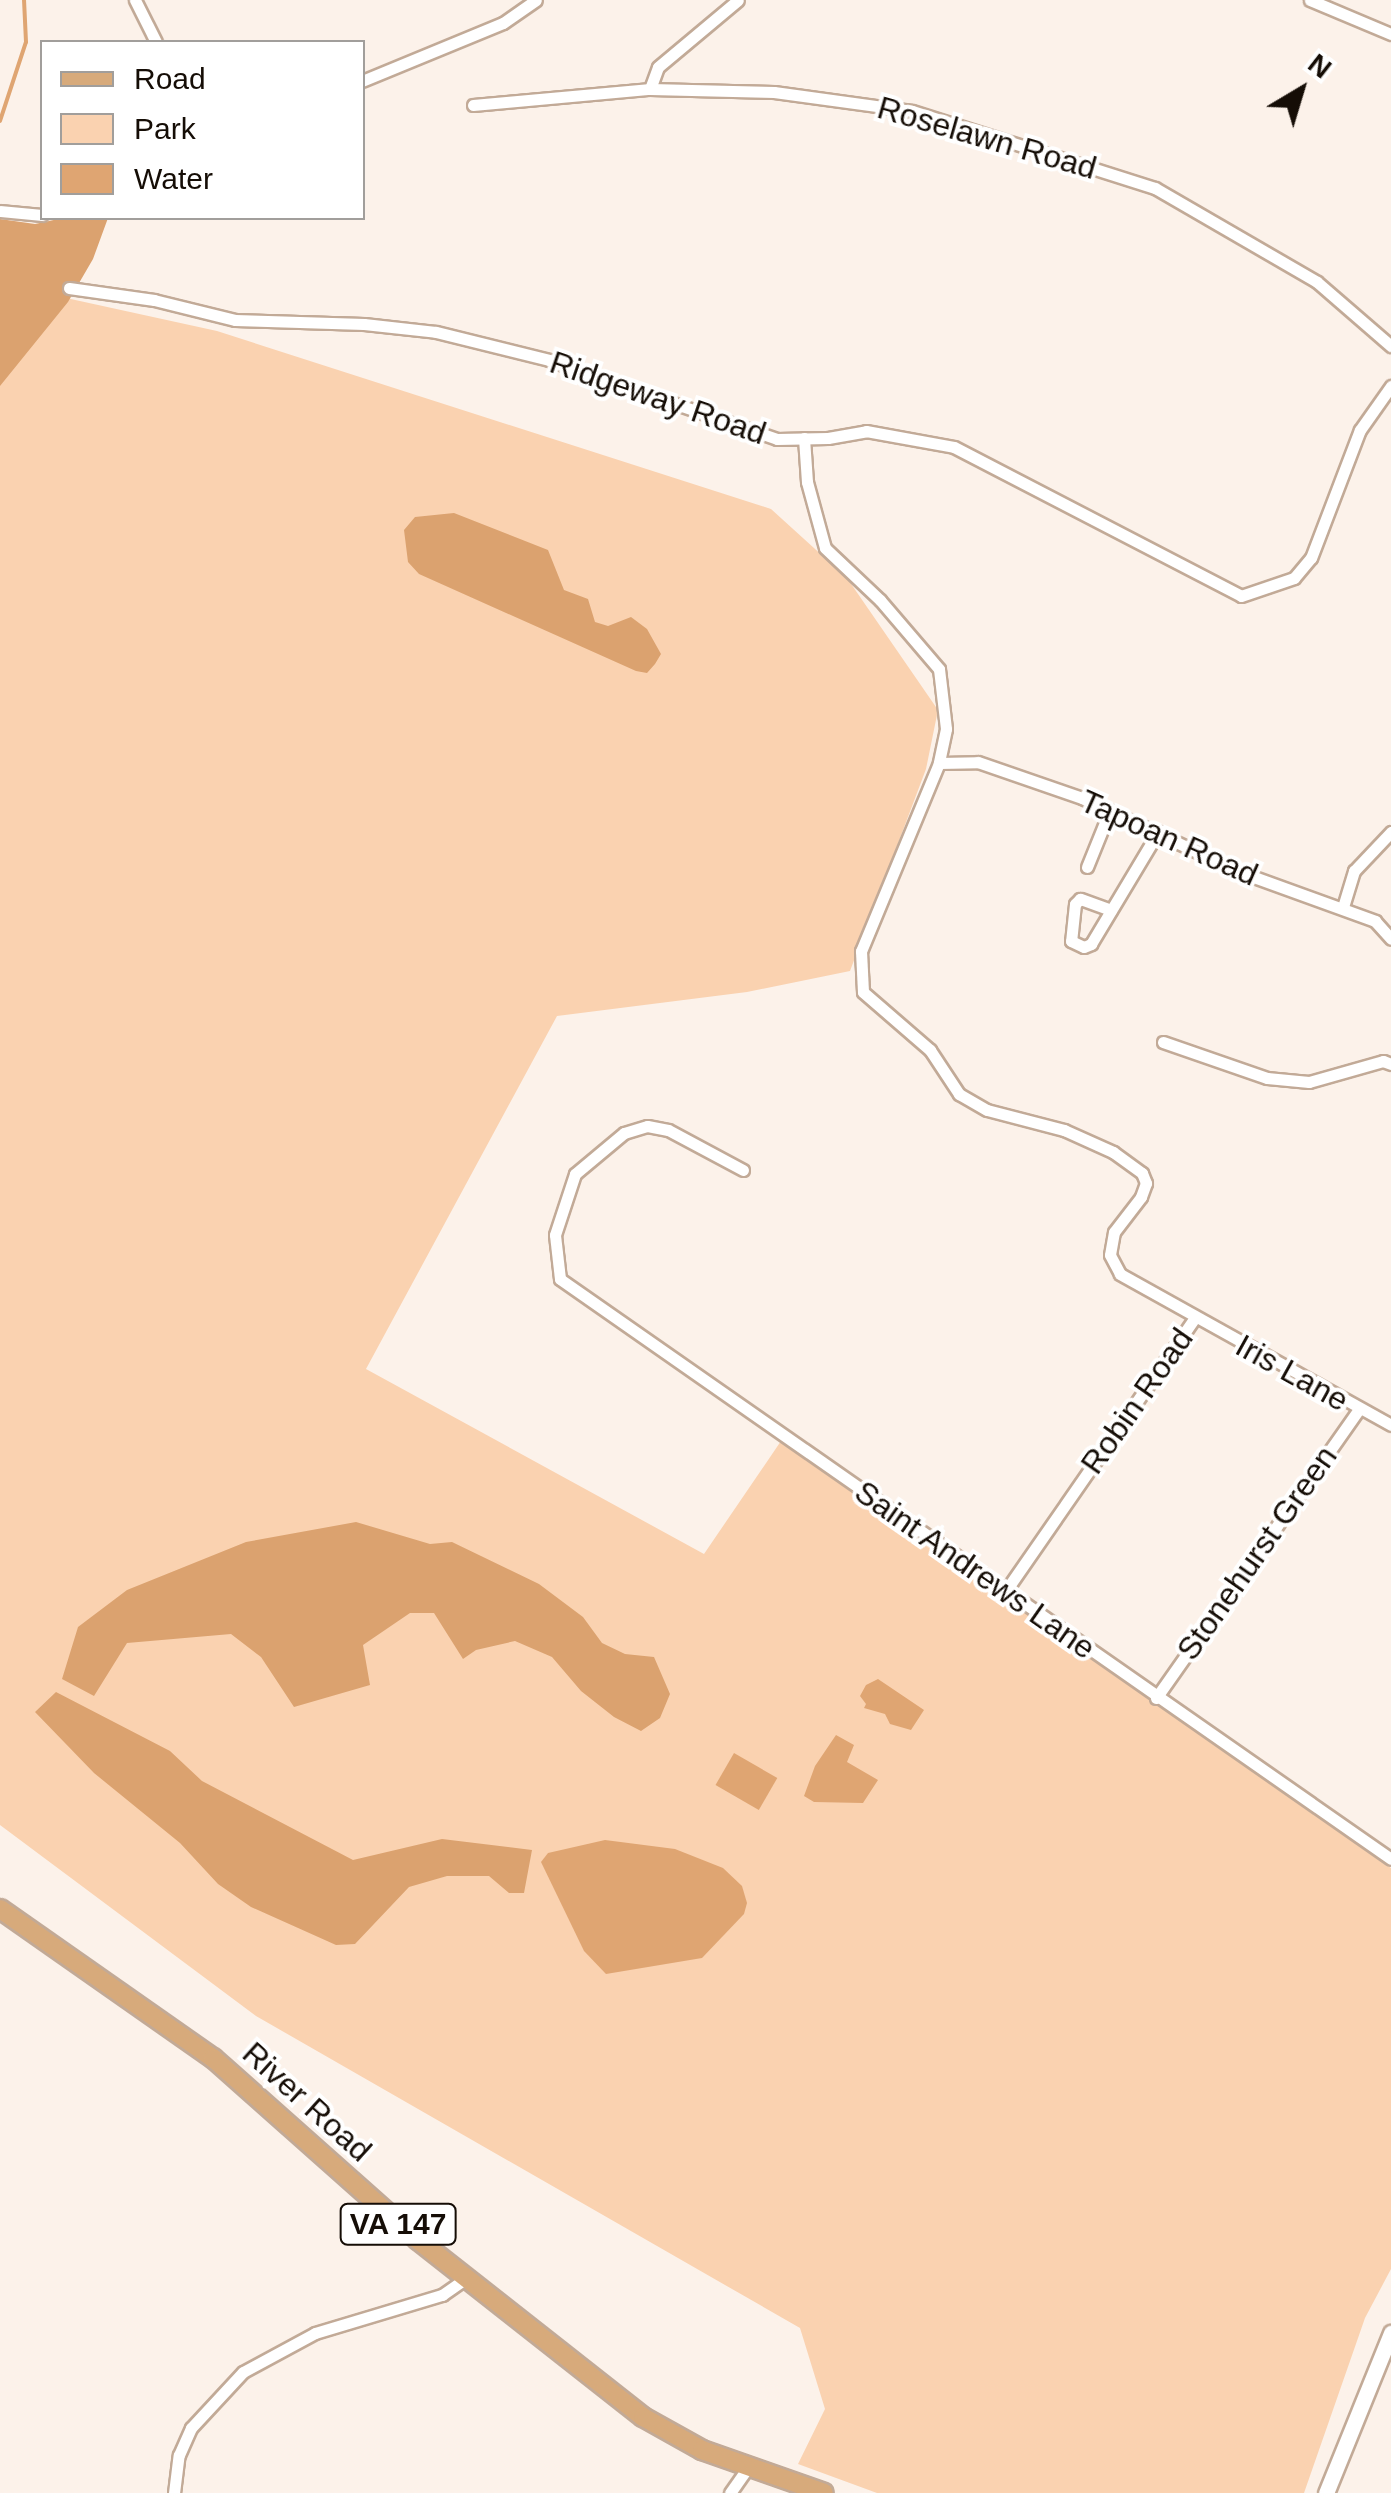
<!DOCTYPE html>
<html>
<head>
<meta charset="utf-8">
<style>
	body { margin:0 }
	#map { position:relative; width:1391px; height:2493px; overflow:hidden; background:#fcf2ea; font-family:Helvetica,sans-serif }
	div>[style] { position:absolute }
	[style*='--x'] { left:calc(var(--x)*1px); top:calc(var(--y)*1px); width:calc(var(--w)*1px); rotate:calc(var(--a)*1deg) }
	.green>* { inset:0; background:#fad2b0 }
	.forest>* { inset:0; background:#dba26f }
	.water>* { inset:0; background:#dfa572; transform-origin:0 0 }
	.stream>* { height:4px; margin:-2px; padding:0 2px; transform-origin:2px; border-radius:2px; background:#dfa572 }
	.roads { filter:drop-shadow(2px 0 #c2aa97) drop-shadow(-2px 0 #c2aa97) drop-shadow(0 2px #c2aa97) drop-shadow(0 -2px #c2aa97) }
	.minor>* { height:11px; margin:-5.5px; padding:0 5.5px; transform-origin:5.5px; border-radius:5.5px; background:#fff }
	.secondary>* { height:15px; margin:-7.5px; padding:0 7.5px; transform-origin:7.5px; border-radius:7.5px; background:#fff }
	.primary>* { height:18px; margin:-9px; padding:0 9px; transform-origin:9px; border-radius:9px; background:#d7aa7b }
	span { translate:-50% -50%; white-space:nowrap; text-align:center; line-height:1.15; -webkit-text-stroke:8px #fff; paint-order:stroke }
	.shield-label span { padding:2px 8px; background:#fff; border:2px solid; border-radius:8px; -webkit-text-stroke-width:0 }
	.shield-label { font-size:30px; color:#150d06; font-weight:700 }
	.street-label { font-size:32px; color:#150d06 }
	.legend { position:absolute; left:40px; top:40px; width:325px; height:180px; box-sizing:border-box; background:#fff; border:2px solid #a19e9b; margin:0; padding:12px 18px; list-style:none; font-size:30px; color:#150d06 }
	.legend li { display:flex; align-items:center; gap:20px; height:50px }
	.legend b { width:50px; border:2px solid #a19e9b }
	.north { position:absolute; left:1251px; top:40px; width:100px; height:100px; -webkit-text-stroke:8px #fff; paint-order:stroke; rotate:38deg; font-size:28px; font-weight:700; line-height:40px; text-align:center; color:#150d06 }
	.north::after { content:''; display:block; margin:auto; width:35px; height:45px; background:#150d06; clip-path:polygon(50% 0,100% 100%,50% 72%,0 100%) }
</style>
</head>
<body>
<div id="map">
	<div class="green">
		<div style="clip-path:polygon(57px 296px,217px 331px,771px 509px,847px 578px,938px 710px,926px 769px,850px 971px,747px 992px,557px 1016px,366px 1369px,704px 1554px,781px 1441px,1391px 1868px,1391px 2269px,1365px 2318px,1304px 2493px,877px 2493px,798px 2464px,825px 2409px,800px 2328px,256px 2016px,0 1825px,0 380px)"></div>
	</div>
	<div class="forest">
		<div style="clip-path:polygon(63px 218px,108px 218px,93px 259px,68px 302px,0 386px,0 219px,35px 224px)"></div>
		<div style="clip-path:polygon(454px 513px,548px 550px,564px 590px,588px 599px,595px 622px,608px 626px,631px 617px,647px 629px,661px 654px,655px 664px,647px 673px,636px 671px,419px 574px,408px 562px,404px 530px,415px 517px)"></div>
		<div style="clip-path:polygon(356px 1522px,430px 1544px,452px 1542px,539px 1584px,583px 1617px,602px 1643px,625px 1654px,654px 1657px,670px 1694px,660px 1718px,641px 1731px,614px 1717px,581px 1691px,552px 1657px,515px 1641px,476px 1650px,463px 1659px,434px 1613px,410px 1613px,363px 1645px,370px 1685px,294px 1707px,261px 1657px,231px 1634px,127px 1643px,94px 1696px,62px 1679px,78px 1627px,127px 1590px,246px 1542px)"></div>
		<div style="clip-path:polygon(56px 1692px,170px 1751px,202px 1781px,353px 1860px,442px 1839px,532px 1850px,524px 1893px,509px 1893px,489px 1876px,447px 1876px,409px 1887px,355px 1944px,336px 1945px,251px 1907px,218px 1884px,180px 1843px,94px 1773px,35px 1712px)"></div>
	</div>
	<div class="water">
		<div style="clip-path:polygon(878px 1679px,924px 1710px,911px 1730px,890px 1724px,885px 1714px,864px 1708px,866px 1704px,860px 1696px,866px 1685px)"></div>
		<div style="clip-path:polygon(836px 1735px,854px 1745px,847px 1762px,878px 1780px,863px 1803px,814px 1802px,804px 1796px,815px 1766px)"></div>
		<div style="left:734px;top:1753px;width:50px;height:37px;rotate:30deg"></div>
		<div style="clip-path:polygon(605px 1840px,675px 1849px,723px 1868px,742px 1886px,747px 1903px,744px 1914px,702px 1958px,606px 1974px,584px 1951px,541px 1862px,548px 1853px)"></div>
	</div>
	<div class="stream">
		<div style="--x:0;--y:121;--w:83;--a:-71.8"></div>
		<div style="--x:26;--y:42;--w:42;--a:-92.7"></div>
	</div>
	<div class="roads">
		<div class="minor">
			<div style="--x:135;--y:0;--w:47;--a:63.4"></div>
			<div style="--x:1310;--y:0;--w:88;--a:22.8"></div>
			<div style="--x:362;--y:81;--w:152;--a:-22.4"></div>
			<div style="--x:503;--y:23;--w:40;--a:-34.9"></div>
			<div style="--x:650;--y:89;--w:23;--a:-70"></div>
			<div style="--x:658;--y:67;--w:104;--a:-39.9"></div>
			<div style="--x:473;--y:105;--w:178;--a:-5.2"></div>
			<div style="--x:650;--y:89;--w:124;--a:1.4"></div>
			<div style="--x:774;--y:92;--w:139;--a:7.8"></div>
			<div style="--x:912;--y:111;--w:255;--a:17.6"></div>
			<div style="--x:1155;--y:188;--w:187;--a:30.1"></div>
			<div style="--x:1317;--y:282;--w:98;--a:40.9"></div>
			<div style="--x:0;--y:211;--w:42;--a:5.4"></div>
			<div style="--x:69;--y:288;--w:86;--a:8"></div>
			<div style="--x:154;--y:300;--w:83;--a:13.9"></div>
			<div style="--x:235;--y:320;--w:129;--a:1.8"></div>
			<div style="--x:364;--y:324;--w:72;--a:6.3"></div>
			<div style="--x:436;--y:332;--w:116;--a:13.9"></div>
			<div style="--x:549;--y:360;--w:241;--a:19.1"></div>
			<div style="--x:777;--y:439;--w:51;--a:-1.1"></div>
			<div style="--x:828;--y:438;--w:39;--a:-10"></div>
			<div style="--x:866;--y:431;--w:89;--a:10.3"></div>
			<div style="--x:954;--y:447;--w:323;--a:27.4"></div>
			<div style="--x:1241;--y:596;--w:56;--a:-18.8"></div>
			<div style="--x:1294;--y:578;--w:26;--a:-50"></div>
			<div style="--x:1311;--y:558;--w:137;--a:-69.1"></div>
			<div style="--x:1360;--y:430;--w:54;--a:-54.8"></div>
			<div style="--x:804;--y:438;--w:44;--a:86.1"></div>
			<div style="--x:807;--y:482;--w:68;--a:74.7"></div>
			<div style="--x:825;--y:548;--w:76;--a:43.4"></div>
			<div style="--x:880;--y:600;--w:91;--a:49.5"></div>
			<div style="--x:939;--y:669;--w:60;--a:83.3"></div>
			<div style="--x:946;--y:729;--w:35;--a:102"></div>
			<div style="--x:939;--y:763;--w:204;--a:112.5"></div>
			<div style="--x:861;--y:951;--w:41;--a:87.2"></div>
			<div style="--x:863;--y:992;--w:89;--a:40.9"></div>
			<div style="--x:930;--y:1050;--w:53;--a:56.6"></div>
			<div style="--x:959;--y:1094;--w:32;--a:30"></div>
			<div style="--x:987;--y:1110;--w:80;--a:14.6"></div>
			<div style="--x:1064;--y:1130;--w:54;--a:24.2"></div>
			<div style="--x:1113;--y:1152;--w:36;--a:36"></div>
			<div style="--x:1142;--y:1173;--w:11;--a:68"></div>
			<div style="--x:1146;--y:1183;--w:15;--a:110"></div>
			<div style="--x:1141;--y:1197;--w:44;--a:127.6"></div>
			<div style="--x:1114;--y:1232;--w:23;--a:100"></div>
			<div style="--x:1110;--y:1255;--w:21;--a:62"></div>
			<div style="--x:1120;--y:1274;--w:310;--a:29.1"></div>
			<div style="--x:939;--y:763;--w:39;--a:-1"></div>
			<div style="--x:978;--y:762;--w:110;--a:19.1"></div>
			<div style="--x:1082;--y:798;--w:174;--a:25.1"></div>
			<div style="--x:1240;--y:872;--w:144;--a:19.9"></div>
			<div style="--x:1375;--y:921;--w:24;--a:48"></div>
			<div style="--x:1087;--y:867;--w:61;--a:-68"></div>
			<div style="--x:1343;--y:907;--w:38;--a:-73"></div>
			<div style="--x:1354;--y:871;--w:54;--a:-46.5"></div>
			<div style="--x:1111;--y:910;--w:33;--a:-160"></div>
			<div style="--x:1080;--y:899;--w:7;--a:135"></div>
			<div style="--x:1075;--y:904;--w:37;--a:96"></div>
			<div style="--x:1071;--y:941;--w:14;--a:25"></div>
			<div style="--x:1084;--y:947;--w:8;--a:-23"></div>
			<div style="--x:1091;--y:944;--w:131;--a:-59.1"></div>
			<div style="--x:1163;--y:1042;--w:110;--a:19.1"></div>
			<div style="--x:1267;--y:1078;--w:42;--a:5.4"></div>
			<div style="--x:1309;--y:1082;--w:77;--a:-15.8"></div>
			<div style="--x:1383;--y:1061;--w:9;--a:21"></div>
			<div style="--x:743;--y:1170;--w:85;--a:-151.9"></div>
			<div style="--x:668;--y:1130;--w:21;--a:-169"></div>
			<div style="--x:647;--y:1126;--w:24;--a:163"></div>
			<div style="--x:624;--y:1133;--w:64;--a:140.1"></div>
			<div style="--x:575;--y:1174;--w:64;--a:108.2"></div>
			<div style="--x:555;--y:1235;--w:44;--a:83.5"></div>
			<div style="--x:560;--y:1279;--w:1013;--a:34.91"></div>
			<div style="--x:1007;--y:1589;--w:328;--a:-55.3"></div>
			<div style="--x:1156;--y:1698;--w:353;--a:-54.9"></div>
			<div style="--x:174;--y:2493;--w:38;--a:-83"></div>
			<div style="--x:179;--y:2455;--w:30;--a:-66"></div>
			<div style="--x:191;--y:2428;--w:76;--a:-47.1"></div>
			<div style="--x:243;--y:2372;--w:82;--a:-28.4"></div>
			<div style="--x:315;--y:2333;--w:133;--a:-16.7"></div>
			<div style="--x:442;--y:2295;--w:28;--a:-35"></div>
			<div style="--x:730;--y:2493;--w:32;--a:-55"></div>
		</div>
		<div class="secondary">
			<div style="--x:1326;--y:2493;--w:173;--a:-67.9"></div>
		</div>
		<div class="primary">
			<div style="--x:0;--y:1909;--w:260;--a:35"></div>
			<div style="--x:213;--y:2058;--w:274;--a:41.6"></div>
			<div style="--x:418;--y:2240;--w:286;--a:38.2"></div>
			<div style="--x:643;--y:2417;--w:68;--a:29.2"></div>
			<div style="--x:702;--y:2450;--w:129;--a:19.4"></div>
		</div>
	</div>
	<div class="shield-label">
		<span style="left:398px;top:2224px">VA 147</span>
	</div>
	<div class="street-label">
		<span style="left:987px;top:138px;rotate:16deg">Roselawn Road</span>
		<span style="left:658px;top:398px;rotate:19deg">Ridgeway Road</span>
		<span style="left:1169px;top:838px;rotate:24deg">Tapoan Road</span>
		<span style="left:1292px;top:1373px;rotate:29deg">Iris Lane</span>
		<span style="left:1137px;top:1401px;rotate:-55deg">Robin Road</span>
		<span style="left:1257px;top:1553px;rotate:-55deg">Stonehurst Green</span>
		<span style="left:975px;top:1570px;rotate:35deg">Saint Andrews Lane</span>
		<span style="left:307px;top:2102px;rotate:42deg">River Road</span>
	</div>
	<ul class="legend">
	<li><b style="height:12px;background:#d7aa7b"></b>Road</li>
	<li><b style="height:28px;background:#fad2b0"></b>Park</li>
	<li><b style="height:28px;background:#dfa572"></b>Water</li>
	</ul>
	<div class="north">N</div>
</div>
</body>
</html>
